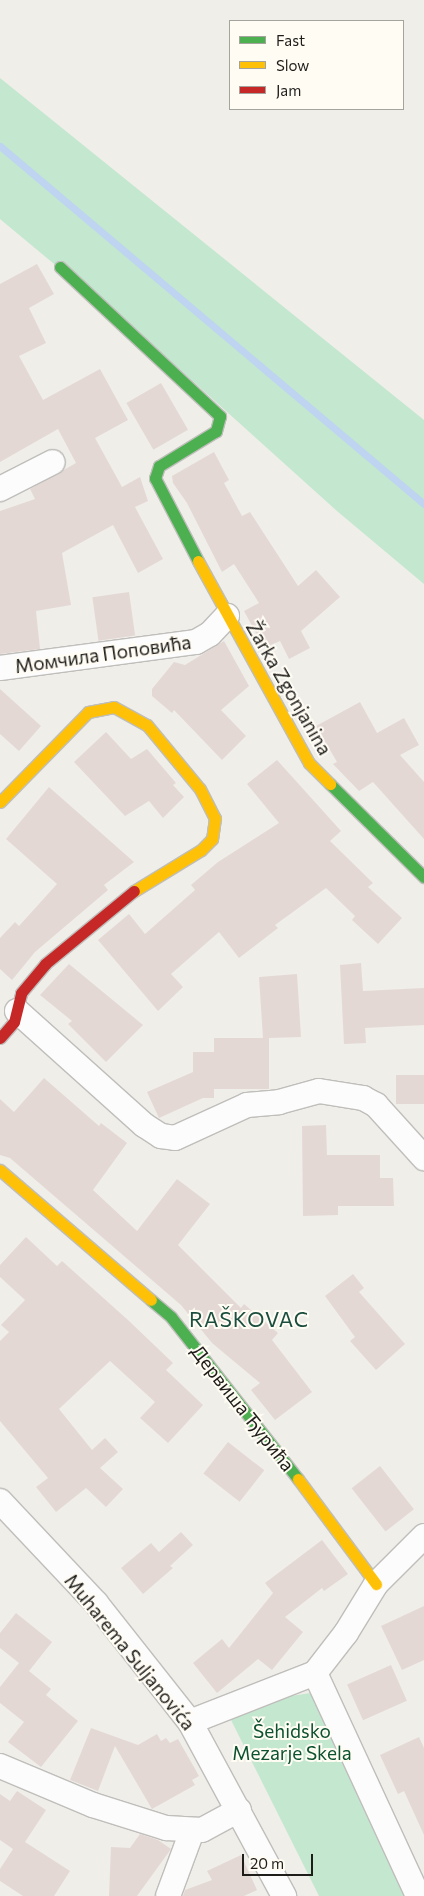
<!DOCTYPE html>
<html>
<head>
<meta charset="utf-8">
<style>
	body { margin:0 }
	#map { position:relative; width:424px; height:1896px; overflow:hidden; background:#efeee9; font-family:Commissioner,sans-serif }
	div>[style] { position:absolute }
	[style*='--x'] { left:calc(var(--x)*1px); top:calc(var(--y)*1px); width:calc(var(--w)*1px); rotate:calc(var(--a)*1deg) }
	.green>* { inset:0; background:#c3e7cf }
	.stream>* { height:7px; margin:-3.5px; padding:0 3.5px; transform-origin:3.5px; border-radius:3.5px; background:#bed4f0 }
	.building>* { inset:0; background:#e4d8d5; transform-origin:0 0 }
	.roads { filter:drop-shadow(1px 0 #bfbebb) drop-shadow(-1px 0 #bfbebb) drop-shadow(0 1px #bfbebb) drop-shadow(0 -1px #bfbebb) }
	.street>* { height:24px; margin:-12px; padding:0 12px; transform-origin:12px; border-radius:12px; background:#fdfcfc }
	.fast>* { height:11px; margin:-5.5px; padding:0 5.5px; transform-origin:5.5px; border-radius:5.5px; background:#4caf50 }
	.slow>* { height:11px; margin:-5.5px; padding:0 5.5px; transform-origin:5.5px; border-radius:5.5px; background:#ffc107 }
	.jam>* { height:11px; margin:-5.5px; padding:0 5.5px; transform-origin:5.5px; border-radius:5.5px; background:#c62828 }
	span { translate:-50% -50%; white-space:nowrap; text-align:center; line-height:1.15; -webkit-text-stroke:4px #fffcf4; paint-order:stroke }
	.street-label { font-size:19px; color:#1e1d1a }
	.park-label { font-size:19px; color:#0c5231 }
	.quarter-label { font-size:21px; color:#1b4e3f; letter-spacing:1px }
	.legend { position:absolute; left:229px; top:20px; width:175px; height:90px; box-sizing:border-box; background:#fffcf4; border:1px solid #a5a39d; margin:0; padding:6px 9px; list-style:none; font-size:15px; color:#1e1d1a }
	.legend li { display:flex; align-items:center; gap:10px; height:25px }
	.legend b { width:25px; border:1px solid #a5a39d }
	.scale { position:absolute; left:242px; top:1854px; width:71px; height:22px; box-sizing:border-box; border:2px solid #1e1d1a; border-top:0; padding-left:6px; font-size:15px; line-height:18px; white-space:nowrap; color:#1e1d1a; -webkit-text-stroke:4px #fffcf4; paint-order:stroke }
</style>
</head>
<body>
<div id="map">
	<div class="green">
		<div style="clip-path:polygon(0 78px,424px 420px,424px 584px,337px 511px,166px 357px,0 219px)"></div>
		<div style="clip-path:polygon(317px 1692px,415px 1896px,319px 1896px,229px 1716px,272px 1699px)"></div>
	</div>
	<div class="stream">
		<div style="--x:0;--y:146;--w:555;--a:40.18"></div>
	</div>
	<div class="building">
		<div style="clip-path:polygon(37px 264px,54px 294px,29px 308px,46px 343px,19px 356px,43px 400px,100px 369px,128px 420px,95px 438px,122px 487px,140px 477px,148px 501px,135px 507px,163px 559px,138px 573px,113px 525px,62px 553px,71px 605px,36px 611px,40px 649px,0 654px,0 511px,35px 499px,30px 489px,76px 463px,58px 429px,0 462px,0 284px)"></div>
		<div style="left:161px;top:383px;width:54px;height:40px;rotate:60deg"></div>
		<div style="clip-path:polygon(214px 452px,229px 480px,224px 483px,242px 516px,250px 512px,298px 586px,316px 570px,340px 597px,301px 631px,310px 648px,289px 659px,280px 641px,264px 648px,244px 611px,259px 603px,234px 564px,222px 572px,187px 503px,173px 483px,172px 476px)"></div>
		<div style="left:129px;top:592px;width:44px;height:37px;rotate:82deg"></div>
		<div style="clip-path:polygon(224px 641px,249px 686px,221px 710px,246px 736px,222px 760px,174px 710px,172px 713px,152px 696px,152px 689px,174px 662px,185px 665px)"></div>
		<div style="clip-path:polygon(0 689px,41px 726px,19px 751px,0 734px)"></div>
		<div style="clip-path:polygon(360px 702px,377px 733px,404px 718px,419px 745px,400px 755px,424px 782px,424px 839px,373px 782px,359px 791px,333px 764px,337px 762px,316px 726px)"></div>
		<div style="clip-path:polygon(106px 732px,131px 759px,147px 749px,176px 783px,173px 785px,184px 797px,163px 818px,149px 801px,125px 816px,74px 762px)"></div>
		<div style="clip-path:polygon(277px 760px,341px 831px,330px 841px,373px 883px,368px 887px,402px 918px,378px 944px,352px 920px,355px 916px,326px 888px,275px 925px,278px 928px,239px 958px,219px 932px,171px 974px,183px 987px,158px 1011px,98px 940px,129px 914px,145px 934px,195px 890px,191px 885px,218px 862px,279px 823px,247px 784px)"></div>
		<div style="clip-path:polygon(49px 787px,134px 862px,104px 885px,108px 890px,35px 952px,12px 980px,0 969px,0 938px,15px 922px,19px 926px,57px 884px,6px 839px)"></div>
		<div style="clip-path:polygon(361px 963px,363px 991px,424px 988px,424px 1025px,365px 1028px,366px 1043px,344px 1044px,340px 965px)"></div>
		<div style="clip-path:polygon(69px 964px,143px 1025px,106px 1062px,68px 1024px,72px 1021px,40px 995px)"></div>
		<div style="clip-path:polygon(297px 974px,301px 1037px,269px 1038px,269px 1089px,214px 1089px,214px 1098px,203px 1098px,159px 1118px,147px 1092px,193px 1072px,193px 1052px,214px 1052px,214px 1038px,263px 1038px,259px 977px)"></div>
		<div style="left:424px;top:1075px;width:29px;height:28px;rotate:90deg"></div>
		<div style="clip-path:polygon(44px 1078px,99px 1126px,101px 1123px,127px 1143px,93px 1190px,137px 1231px,177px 1179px,210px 1204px,178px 1245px,241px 1308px,244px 1304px,278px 1333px,272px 1340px,312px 1392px,275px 1420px,251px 1390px,260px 1383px,212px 1343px,181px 1305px,10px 1158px,0 1155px,0 1099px,14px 1112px)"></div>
		<div style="clip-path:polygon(326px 1125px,327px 1155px,380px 1155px,380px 1178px,393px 1178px,394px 1206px,338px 1206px,338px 1215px,303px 1216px,302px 1126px)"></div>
		<div style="clip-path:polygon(26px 1237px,57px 1266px,62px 1261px,128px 1320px,173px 1363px,166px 1370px,203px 1405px,168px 1443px,140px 1418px,155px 1402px,110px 1361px,59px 1409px,92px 1450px,105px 1438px,118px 1452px,100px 1468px,123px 1489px,106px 1507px,86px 1488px,56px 1512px,36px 1487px,48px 1478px,0 1421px,0 1341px,9px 1332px,1px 1325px,25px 1300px,0 1277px,0 1265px)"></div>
		<div style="clip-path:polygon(353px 1274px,364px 1288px,359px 1292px,405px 1344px,376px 1370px,350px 1341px,355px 1337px,325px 1296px)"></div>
		<div style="left:228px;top:1442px;width:46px;height:40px;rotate:38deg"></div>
		<div style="left:380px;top:1466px;width:55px;height:36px;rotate:52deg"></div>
		<div style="clip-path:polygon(181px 1532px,193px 1545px,170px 1566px,173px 1568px,143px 1594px,121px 1568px,151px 1543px,159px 1552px)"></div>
		<div style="clip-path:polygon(322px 1540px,348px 1574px,324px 1591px,322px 1588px,285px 1617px,303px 1632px,272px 1670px,258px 1659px,217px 1693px,193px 1663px,222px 1639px,229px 1648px,273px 1593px,265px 1583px)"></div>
		<div style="clip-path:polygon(424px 1606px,424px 1660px,402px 1670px,381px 1626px)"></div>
		<div style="clip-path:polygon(16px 1613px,52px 1642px,29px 1671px,51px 1689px,46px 1695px,78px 1721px,41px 1767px,8px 1742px,24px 1722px,0 1703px,0 1687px,19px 1663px,0 1648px,0 1633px)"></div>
		<div style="left:391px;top:1665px;width:39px;height:48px;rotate:66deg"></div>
		<div style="clip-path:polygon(91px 1728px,138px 1745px,157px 1734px,161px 1741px,166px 1738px,170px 1743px,178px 1739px,199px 1776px,192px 1780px,195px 1785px,152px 1809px,115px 1746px,98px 1791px,70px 1780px)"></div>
		<div style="clip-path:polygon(419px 1737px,424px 1748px,424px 1835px,404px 1791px,398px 1794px,380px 1755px)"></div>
		<div style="clip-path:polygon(17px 1791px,46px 1810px,25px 1842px,70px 1871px,54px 1896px,23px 1896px,0 1881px,0 1869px,13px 1849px,0 1840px,0 1794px,10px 1801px)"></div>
		<div style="clip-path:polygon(140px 1834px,158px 1840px,171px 1849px,137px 1896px,109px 1896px,111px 1847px,130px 1848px)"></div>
		<div style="clip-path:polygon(241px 1855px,257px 1890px,244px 1896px,183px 1896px,185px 1890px,212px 1880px,207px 1871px)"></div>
	</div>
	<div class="roads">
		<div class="street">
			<div style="--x:0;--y:489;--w:59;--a:-27"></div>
			<div style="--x:0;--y:668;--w:198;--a:-7.6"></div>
			<div style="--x:196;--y:642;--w:16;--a:-30"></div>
			<div style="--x:210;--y:634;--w:25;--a:-47"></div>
			<div style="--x:17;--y:1011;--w:171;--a:41.9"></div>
			<div style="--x:144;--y:1125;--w:20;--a:33"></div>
			<div style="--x:161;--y:1136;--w:14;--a:8"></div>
			<div style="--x:175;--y:1138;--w:79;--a:-24.6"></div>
			<div style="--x:247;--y:1105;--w:32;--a:-5"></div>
			<div style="--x:279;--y:1102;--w:41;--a:-15.4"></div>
			<div style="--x:319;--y:1091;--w:45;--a:9"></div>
			<div style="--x:363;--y:1098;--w:15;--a:28"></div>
			<div style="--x:376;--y:1105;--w:72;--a:47.8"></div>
			<div style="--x:0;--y:1501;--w:140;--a:46.7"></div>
			<div style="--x:96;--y:1603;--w:152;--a:51.7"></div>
			<div style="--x:190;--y:1722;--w:198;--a:61.6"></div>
			<div style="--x:315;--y:1673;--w:246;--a:65.2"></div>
			<div style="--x:190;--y:1722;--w:134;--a:-21.4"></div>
			<div style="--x:315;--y:1673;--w:51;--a:-52.2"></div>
			<div style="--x:346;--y:1633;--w:57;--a:-58.5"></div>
			<div style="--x:376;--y:1584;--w:68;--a:-45"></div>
			<div style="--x:0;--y:1766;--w:101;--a:22.8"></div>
			<div style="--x:93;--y:1805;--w:77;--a:17.5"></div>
			<div style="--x:166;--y:1828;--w:36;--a:3"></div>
			<div style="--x:202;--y:1830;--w:42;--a:-28.4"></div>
			<div style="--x:168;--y:1896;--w:69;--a:-69.7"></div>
		</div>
		<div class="fast">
			<div style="--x:60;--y:267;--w:219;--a:43"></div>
			<div style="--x:220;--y:416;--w:16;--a:105"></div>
			<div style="--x:216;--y:431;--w:67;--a:148.4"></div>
			<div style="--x:159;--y:466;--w:13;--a:108"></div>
			<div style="--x:155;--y:478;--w:93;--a:62.6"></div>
			<div style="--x:330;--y:784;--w:132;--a:44.7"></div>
			<div style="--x:151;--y:1300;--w:26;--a:40"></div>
			<div style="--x:171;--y:1317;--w:206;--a:51.9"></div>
		</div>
		<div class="slow">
			<div style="--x:198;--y:561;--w:230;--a:61.2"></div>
			<div style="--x:309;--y:763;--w:30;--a:45"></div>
			<div style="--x:0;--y:802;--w:126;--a:-45.6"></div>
			<div style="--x:88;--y:712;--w:26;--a:-11"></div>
			<div style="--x:114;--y:707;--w:38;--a:29"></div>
			<div style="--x:147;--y:725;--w:83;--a:50.4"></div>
			<div style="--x:200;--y:789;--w:33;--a:63"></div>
			<div style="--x:215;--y:818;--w:21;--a:98"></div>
			<div style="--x:212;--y:839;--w:16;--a:135"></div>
			<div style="--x:201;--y:850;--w:79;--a:148.5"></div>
			<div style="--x:0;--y:1170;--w:199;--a:40.7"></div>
			<div style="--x:298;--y:1479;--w:131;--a:53.4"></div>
		</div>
		<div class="jam">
			<div style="--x:0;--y:1038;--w:21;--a:-49"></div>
			<div style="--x:14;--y:1022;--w:30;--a:-76"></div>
			<div style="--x:21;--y:993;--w:38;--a:-50"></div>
			<div style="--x:45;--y:964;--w:115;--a:-39.4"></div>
		</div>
	</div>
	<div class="street-label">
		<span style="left:103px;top:654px;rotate:-8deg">Момчила Поповића</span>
		<span style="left:289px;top:688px;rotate:60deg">Žarka Zgonjanina</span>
		<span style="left:243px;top:1408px;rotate:52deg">Дервиша Ђурића</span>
		<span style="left:130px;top:1652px;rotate:51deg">Muharema Suljanovića</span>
	</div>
	<div class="park-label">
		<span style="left:292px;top:1742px">Šehidsko<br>Mezarje Skela</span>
	</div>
	<div class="quarter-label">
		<span style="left:249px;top:1319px">RAŠKOVAC</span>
	</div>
	<ul class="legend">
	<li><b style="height:6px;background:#4caf50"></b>Fast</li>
	<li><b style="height:6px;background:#ffc107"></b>Slow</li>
	<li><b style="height:6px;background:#c62828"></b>Jam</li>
	</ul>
	<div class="scale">20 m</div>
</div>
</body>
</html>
